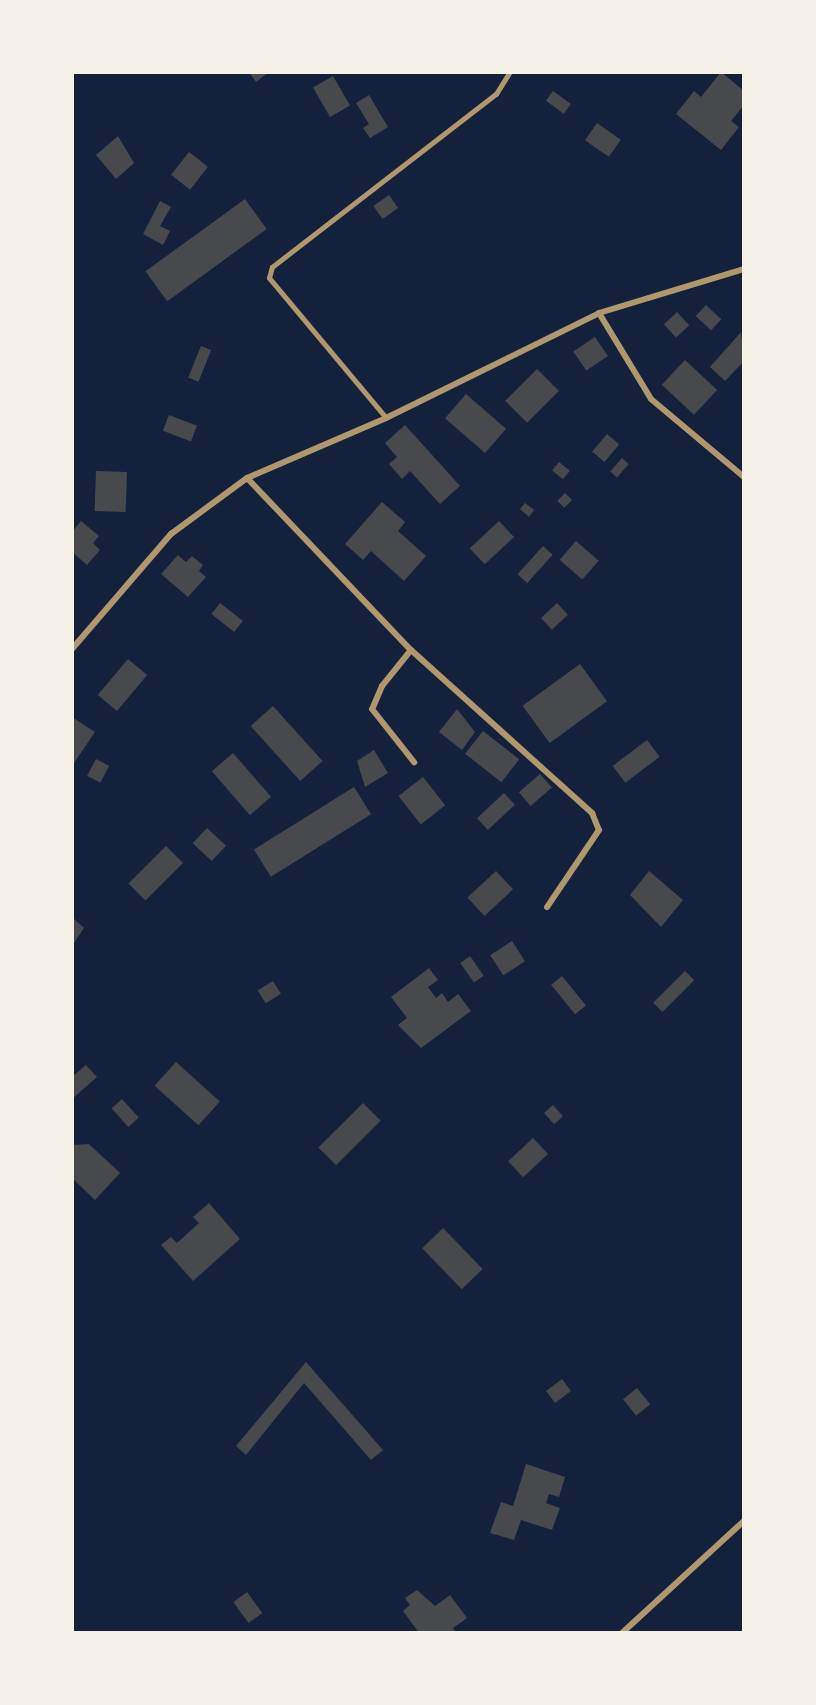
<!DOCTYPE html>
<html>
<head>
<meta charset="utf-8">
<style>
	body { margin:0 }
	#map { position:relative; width:816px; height:1705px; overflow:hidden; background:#14213d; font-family:Inter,sans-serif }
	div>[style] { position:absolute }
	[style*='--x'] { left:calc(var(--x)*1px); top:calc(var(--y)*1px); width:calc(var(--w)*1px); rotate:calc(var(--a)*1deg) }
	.building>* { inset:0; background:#48494c; transform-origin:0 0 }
	.service>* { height:4.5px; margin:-2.25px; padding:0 2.25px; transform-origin:2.25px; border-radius:2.25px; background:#b1986c }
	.minor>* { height:6px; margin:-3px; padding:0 3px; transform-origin:3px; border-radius:3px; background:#b1986c }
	span { translate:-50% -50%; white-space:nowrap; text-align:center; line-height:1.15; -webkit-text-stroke:6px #f6f1e7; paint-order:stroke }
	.frame { position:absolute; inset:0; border:74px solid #f6f1e7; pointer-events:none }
</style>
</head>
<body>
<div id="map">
	<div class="building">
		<div style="clip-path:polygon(249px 72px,269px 72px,256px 82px)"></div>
		<div style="clip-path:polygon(721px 72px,744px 91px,744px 105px,731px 121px,739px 127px,721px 150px,676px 114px,694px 91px,701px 97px)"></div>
		<div style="left:333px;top:76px;width:34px;height:23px;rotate:60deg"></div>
		<div style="left:553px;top:91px;width:22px;height:12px;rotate:36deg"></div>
		<div style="clip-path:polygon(369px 95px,388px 127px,370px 138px,363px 128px,369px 124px,356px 103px)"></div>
		<div style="left:597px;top:123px;width:29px;height:21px;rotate:35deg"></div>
		<div style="clip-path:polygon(118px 136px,134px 163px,116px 179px,96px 155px)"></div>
		<div style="left:189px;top:152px;width:24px;height:29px;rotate:38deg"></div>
		<div style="left:389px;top:195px;width:16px;height:19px;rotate:55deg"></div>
		<div style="left:245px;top:199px;width:37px;height:123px;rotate:54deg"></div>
		<div style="clip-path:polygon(160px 201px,171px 207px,160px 226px,170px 231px,163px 245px,143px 234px)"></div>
		<div style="left:706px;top:305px;width:21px;height:15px;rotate:43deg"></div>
		<div style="left:677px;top:312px;width:18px;height:18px;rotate:47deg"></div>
		<div style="clip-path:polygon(741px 332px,744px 361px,725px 381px,710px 367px)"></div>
		<div style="left:595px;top:337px;width:23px;height:26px;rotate:56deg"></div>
		<div style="left:201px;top:346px;width:11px;height:34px;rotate:22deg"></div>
		<div style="left:685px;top:360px;width:44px;height:34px;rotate:43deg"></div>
		<div style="left:537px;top:369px;width:31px;height:45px;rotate:45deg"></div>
		<div style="left:466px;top:394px;width:53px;height:32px;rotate:41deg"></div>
		<div style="left:169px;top:415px;width:30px;height:17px;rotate:21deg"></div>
		<div style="clip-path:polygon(405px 425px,460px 486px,440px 504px,410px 471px,402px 479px,389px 464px,397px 457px,385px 443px)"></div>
		<div style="left:607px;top:434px;width:16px;height:23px;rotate:40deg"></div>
		<div style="left:622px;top:458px;width:9px;height:18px;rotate:41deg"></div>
		<div style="left:559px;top:462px;width:14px;height:11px;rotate:39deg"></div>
		<div style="left:96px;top:471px;width:31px;height:40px;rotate:2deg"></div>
		<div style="left:565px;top:493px;width:10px;height:11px;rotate:45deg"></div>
		<div style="clip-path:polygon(382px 502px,405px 522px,398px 531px,426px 556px,404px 581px,371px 551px,363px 560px,345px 544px)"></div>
		<div style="clip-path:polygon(525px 503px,534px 510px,529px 517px,520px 509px)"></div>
		<div style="clip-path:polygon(81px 521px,99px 536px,93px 543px,100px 550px,87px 565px,72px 552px,72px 532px)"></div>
		<div style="left:499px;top:521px;width:22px;height:40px;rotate:47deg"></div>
		<div style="left:576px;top:541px;width:30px;height:25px;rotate:41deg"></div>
		<div style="left:543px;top:546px;width:13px;height:38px;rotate:42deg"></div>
		<div style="clip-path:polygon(178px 555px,186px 562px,192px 556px,203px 565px,199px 571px,206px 577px,188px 597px,161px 574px)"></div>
		<div style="left:220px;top:603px;width:29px;height:14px;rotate:38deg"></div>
		<div style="left:557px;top:603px;width:16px;height:22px;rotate:47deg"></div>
		<div style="left:128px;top:659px;width:25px;height:47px;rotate:40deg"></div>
		<div style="left:580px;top:664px;width:46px;height:71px;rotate:54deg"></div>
		<div style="left:273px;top:706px;width:74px;height:30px;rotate:48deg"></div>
		<div style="clip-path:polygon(457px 709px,475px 732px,462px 750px,439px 732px)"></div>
		<div style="clip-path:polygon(72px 717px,95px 732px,72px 766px)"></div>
		<div style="left:483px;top:731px;width:46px;height:29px;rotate:38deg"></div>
		<div style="left:647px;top:740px;width:21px;height:43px;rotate:53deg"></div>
		<div style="clip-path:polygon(374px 750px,388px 773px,365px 787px,357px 761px)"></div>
		<div style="left:233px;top:753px;width:58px;height:28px;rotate:49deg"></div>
		<div style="left:96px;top:759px;width:15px;height:19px;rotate:28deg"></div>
		<div style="left:540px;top:774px;width:18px;height:28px;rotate:49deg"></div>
		<div style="left:423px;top:777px;width:36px;height:31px;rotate:52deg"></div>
		<div style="left:354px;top:787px;width:32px;height:118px;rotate:58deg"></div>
		<div style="left:504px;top:793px;width:16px;height:37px;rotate:47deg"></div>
		<div style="left:207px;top:828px;width:26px;height:21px;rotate:43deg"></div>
		<div style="left:166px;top:846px;width:24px;height:53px;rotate:45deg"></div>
		<div style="left:496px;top:871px;width:25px;height:39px;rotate:47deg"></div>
		<div style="clip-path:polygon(649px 871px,683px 900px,661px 927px,630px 895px)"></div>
		<div style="clip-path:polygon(72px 917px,84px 928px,72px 946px)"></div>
		<div style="left:512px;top:941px;width:24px;height:26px;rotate:57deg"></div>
		<div style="left:470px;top:956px;width:24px;height:12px;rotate:55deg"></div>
		<div style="clip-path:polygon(429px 968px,438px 980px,428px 987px,436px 998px,442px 993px,448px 1002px,458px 994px,471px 1011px,421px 1048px,398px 1025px,407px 1018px,391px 997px)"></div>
		<div style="left:685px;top:971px;width:13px;height:45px;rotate:45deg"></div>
		<div style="left:562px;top:976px;width:38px;height:14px;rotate:51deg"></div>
		<div style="left:273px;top:981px;width:15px;height:18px;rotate:58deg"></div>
		<div style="left:176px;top:1062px;width:59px;height:32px;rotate:42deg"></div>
		<div style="clip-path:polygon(86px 1065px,97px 1077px,72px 1099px,72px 1077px)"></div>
		<div style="left:122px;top:1099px;width:25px;height:14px;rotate:48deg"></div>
		<div style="left:363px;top:1103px;width:25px;height:63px;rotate:45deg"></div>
		<div style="left:553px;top:1105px;width:15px;height:12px;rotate:48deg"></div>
		<div style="left:533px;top:1138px;width:22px;height:34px;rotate:47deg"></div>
		<div style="clip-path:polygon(89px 1144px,120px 1173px,95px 1200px,72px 1178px,72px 1145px)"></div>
		<div style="clip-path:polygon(209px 1203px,240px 1239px,193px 1281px,161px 1245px,171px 1237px,177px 1243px,199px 1223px,193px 1217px)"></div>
		<div style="left:443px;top:1228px;width:57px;height:29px;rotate:46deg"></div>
		<div style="clip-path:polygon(306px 1362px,383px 1450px,371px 1460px,304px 1383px,246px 1455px,236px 1446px)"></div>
		<div style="left:562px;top:1379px;width:15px;height:20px;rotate:53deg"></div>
		<div style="left:637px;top:1388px;width:21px;height:18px;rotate:51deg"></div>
		<div style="clip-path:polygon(526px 1464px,565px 1477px,559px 1497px,549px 1494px,546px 1503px,560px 1508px,552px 1530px,521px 1520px,514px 1540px,490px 1533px,501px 1502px,513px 1506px)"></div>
		<div style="clip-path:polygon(417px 1590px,435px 1606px,450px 1595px,467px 1618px,453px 1628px,456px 1633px,419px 1633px,403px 1611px,410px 1605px,405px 1598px)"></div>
		<div style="left:247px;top:1592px;width:26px;height:17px;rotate:54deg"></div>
	</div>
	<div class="service">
		<div style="--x:386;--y:418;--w:182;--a:-129.9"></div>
		<div style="--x:269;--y:278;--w:11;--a:-75"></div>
		<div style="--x:272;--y:267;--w:283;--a:-37.7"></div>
		<div style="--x:496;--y:94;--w:26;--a:-58"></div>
	</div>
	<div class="minor">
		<div style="--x:599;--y:313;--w:100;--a:58.8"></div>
		<div style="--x:651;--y:399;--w:121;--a:40"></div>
		<div style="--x:247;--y:478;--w:238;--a:46.4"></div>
		<div style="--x:411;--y:650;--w:244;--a:42"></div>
		<div style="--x:592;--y:813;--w:18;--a:68"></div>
		<div style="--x:599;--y:830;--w:93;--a:124"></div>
		<div style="--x:72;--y:649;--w:152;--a:-49.3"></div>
		<div style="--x:171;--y:534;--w:94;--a:-36.4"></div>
		<div style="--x:247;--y:478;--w:151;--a:-23.3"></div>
		<div style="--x:386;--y:418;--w:237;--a:-26.2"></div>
		<div style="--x:599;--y:313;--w:152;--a:-16.9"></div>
		<div style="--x:411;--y:650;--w:46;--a:128.9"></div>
		<div style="--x:382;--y:686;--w:25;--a:113"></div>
		<div style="--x:372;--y:709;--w:68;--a:51.6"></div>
		<div style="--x:622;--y:1633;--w:166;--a:-42.6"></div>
	</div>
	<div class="frame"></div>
</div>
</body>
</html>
